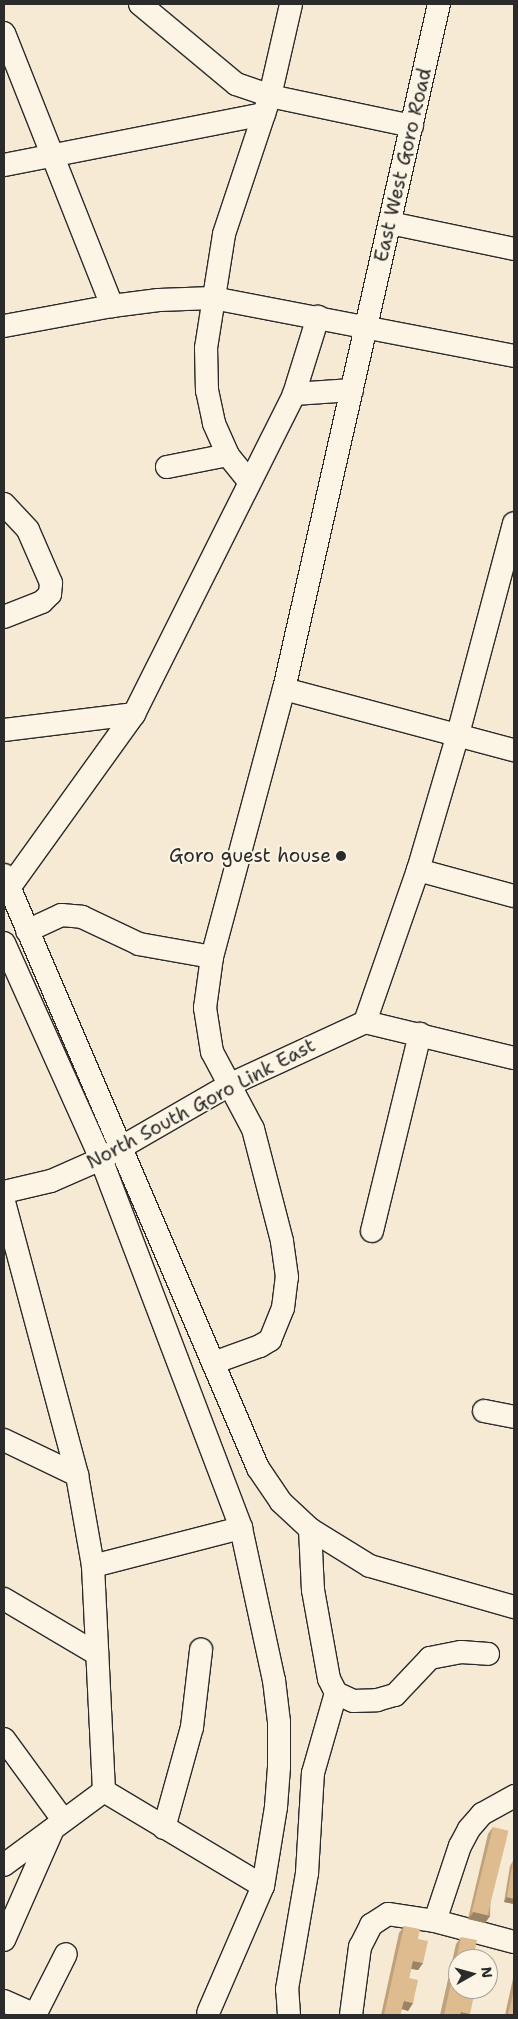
<!DOCTYPE html>
<html>
<head>
<meta charset="utf-8">
<style>
	body { margin:0 }
	#map { position:relative; width:518px; height:2019px; overflow:hidden; background:#f6ead4; font-family:"Shantell Sans",sans-serif }
	div>[style] { position:absolute }
	[style*='--x'] { left:calc(var(--x)*1px); top:calc(var(--y)*1px); width:calc(var(--w)*1px); rotate:calc(var(--a)*1deg) }
	.roads { filter:drop-shadow(1px 0 #2b2b2b) drop-shadow(-1px 0 #2b2b2b) drop-shadow(0 1px #2b2b2b) drop-shadow(0 -1px #2b2b2b) }
	.minor>* { height:22px; margin:-11px; padding:0 11px; transform-origin:11px; border-radius:11px; background:#fcf5e5 }
	.wall>* { inset:0; background:#bfa27c }
	.shaded-wall>* { inset:0; background:#9b8465 }
	.building>* { inset:0; background:#debc90; transform-origin:0 0 }
	.dots>* { width:14px; height:14px; translate:-50% -50%; box-sizing:border-box; border:2px solid #fcf5e5; border-radius:50% }
	span { translate:-50% -50%; white-space:nowrap; text-align:center; line-height:1.15; -webkit-text-stroke:4px #fcf5e5; paint-order:stroke }
	.street-label { font-size:19px; color:#2b2b2b }
	.poi-label { font-size:19px; color:#2b2b2b }
	.right { translate:-100% -50%; text-align:right }
	.frame { position:absolute; inset:0; border:5px solid #2b2b2b; pointer-events:none }
	.north { position:absolute; left:448px; top:1949px; width:50px; height:50px; box-sizing:border-box; background:#fcf5e5; border:1px solid #a8a49b; border-radius:50%; rotate:83deg; font-size:14px; font-weight:700; line-height:20px; text-align:center; color:#2b2b2b }
	.north::after { content:''; display:block; margin:auto; width:18px; height:22px; background:#2b2b2b; clip-path:polygon(50% 0,100% 100%,50% 72%,0 100%) }
</style>
</head>
<body>
<div id="map">
	<div class="roads">
		<div class="minor">
			<div style="--x:140;--y:4;--w:125;--a:39.8"></div>
			<div style="--x:236;--y:84;--w:36;--a:19"></div>
			<div style="--x:270;--y:96;--w:145;--a:11.9"></div>
			<div style="--x:4;--y:33;--w:294;--a:68.4"></div>
			<div style="--x:4;--y:165;--w:265;--a:-11.1"></div>
			<div style="--x:390;--y:223;--w:127;--a:11.8"></div>
			<div style="--x:4;--y:326;--w:110;--a:-10.5"></div>
			<div style="--x:112;--y:306;--w:47;--a:-7.3"></div>
			<div style="--x:159;--y:300;--w:54;--a:-2.1"></div>
			<div style="--x:213;--y:298;--w:307;--a:10.9"></div>
			<div style="--x:294;--y:394;--w:58;--a:-3.9"></div>
			<div style="--x:167;--y:467;--w:62;--a:-11.1"></div>
			<div style="--x:248;--y:480;--w:32;--a:-129"></div>
			<div style="--x:228;--y:455;--w:35;--a:-114"></div>
			<div style="--x:214;--y:423;--w:33;--a:-102"></div>
			<div style="--x:207;--y:391;--w:43;--a:-91.3"></div>
			<div style="--x:206;--y:348;--w:115;--a:-81"></div>
			<div style="--x:224;--y:234;--w:145;--a:-71.6"></div>
			<div style="--x:270;--y:96;--w:94;--a:-77.1"></div>
			<div style="--x:4;--y:504;--w:35;--a:47"></div>
			<div style="--x:28;--y:530;--w:58;--a:66.5"></div>
			<div style="--x:51;--y:583;--w:11;--a:95"></div>
			<div style="--x:50;--y:594;--w:11;--a:135"></div>
			<div style="--x:42;--y:602;--w:41;--a:158.5"></div>
			<div style="--x:284;--y:689;--w:238;--a:14.9"></div>
			<div style="--x:4;--y:730;--w:131;--a:-7"></div>
			<div style="--x:418;--y:870;--w:99;--a:15.2"></div>
			<div style="--x:4;--y:875;--w:645;--a:66.81"></div>
			<div style="--x:258;--y:1468;--w:41;--a:55.9"></div>
			<div style="--x:281;--y:1502;--w:40;--a:43"></div>
			<div style="--x:310;--y:1529;--w:70;--a:31.7"></div>
			<div style="--x:370;--y:1566;--w:150;--a:15.9"></div>
			<div style="--x:9;--y:888;--w:214;--a:-54.3"></div>
			<div style="--x:134;--y:714;--w:358;--a:-63.4"></div>
			<div style="--x:294;--y:394;--w:81;--a:-72.7"></div>
			<div style="--x:27;--y:931;--w:38;--a:-25"></div>
			<div style="--x:61;--y:915;--w:21;--a:5"></div>
			<div style="--x:82;--y:917;--w:63;--a:25.3"></div>
			<div style="--x:139;--y:944;--w:74;--a:10.1"></div>
			<div style="--x:4;--y:943;--w:237;--a:65.8"></div>
			<div style="--x:101;--y:1159;--w:395;--a:69.2"></div>
			<div style="--x:241;--y:1528;--w:156;--a:77.8"></div>
			<div style="--x:274;--y:1680;--w:42;--a:83.2"></div>
			<div style="--x:279;--y:1722;--w:45;--a:90"></div>
			<div style="--x:279;--y:1767;--w:40;--a:94.3"></div>
			<div style="--x:276;--y:1807;--w:80;--a:99.3"></div>
			<div style="--x:263;--y:1886;--w:138;--a:113.4"></div>
			<div style="--x:365;--y:1022;--w:161;--a:-70.8"></div>
			<div style="--x:418;--y:870;--w:142;--a:-73.6"></div>
			<div style="--x:458;--y:734;--w:218;--a:-75.1"></div>
			<div style="--x:4;--y:1192;--w:48;--a:-13.2"></div>
			<div style="--x:51;--y:1181;--w:55;--a:-23.7"></div>
			<div style="--x:101;--y:1159;--w:150;--a:-30"></div>
			<div style="--x:231;--y:1084;--w:148;--a:-24.8"></div>
			<div style="--x:365;--y:1022;--w:153;--a:13.6"></div>
			<div style="--x:4;--y:1202;--w:283;--a:75"></div>
			<div style="--x:77;--y:1475;--w:92;--a:80"></div>
			<div style="--x:93;--y:1566;--w:225;--a:87.2"></div>
			<div style="--x:104;--y:1791;--w:124;--a:143.5"></div>
			<div style="--x:372;--y:1231;--w:203;--a:-76.3"></div>
			<div style="--x:213;--y:1363;--w:50;--a:-19.9"></div>
			<div style="--x:260;--y:1346;--w:12;--a:-31"></div>
			<div style="--x:270;--y:1340;--w:35;--a:-68"></div>
			<div style="--x:283;--y:1308;--w:31;--a:-83"></div>
			<div style="--x:287;--y:1277;--w:36;--a:-98"></div>
			<div style="--x:282;--y:1241;--w:116;--a:-104.5"></div>
			<div style="--x:253;--y:1129;--w:87;--a:-118"></div>
			<div style="--x:212;--y:1052;--w:45;--a:-99"></div>
			<div style="--x:205;--y:1008;--w:51;--a:-82.2"></div>
			<div style="--x:212;--y:957;--w:278;--a:-75"></div>
			<div style="--x:284;--y:689;--w:702;--a:-77.25"></div>
			<div style="--x:484;--y:1411;--w:31;--a:11"></div>
			<div style="--x:4;--y:1440;--w:81;--a:25.6"></div>
			<div style="--x:310;--y:1529;--w:61;--a:87.2"></div>
			<div style="--x:313;--y:1590;--w:90;--a:79.8"></div>
			<div style="--x:329;--y:1679;--w:16;--a:63"></div>
			<div style="--x:336;--y:1693;--w:19;--a:25"></div>
			<div style="--x:353;--y:1701;--w:24;--a:-2"></div>
			<div style="--x:377;--y:1700;--w:19;--a:-16"></div>
			<div style="--x:395;--y:1695;--w:51;--a:-46.6"></div>
			<div style="--x:430;--y:1658;--w:32;--a:-11"></div>
			<div style="--x:461;--y:1652;--w:27;--a:4"></div>
			<div style="--x:93;--y:1566;--w:153;--a:-14.4"></div>
			<div style="--x:4;--y:1599;--w:108;--a:30.6"></div>
			<div style="--x:4;--y:1739;--w:100;--a:53.9"></div>
			<div style="--x:104;--y:1791;--w:185;--a:30.9"></div>
			<div style="--x:164;--y:1828;--w:105;--a:-74.5"></div>
			<div style="--x:192;--y:1727;--w:78;--a:-83.3"></div>
			<div style="--x:435;--y:1921;--w:79;--a:-71.6"></div>
			<div style="--x:460;--y:1846;--w:19;--a:-62"></div>
			<div style="--x:469;--y:1829;--w:20;--a:-49"></div>
			<div style="--x:482;--y:1814;--w:37;--a:-29"></div>
			<div style="--x:4;--y:1940;--w:121;--a:-66.2"></div>
			<div style="--x:4;--y:2001;--w:34;--a:24"></div>
			<div style="--x:35;--y:2015;--w:68;--a:-63.1"></div>
			<div style="--x:289;--y:2015;--w:26;--a:-94"></div>
			<div style="--x:287;--y:1989;--w:118;--a:-80.2"></div>
			<div style="--x:307;--y:1873;--w:100;--a:-86.6"></div>
			<div style="--x:313;--y:1773;--w:83;--a:-74"></div>
			<div style="--x:351;--y:2015;--w:69;--a:-82.5"></div>
			<div style="--x:360;--y:1947;--w:25;--a:-63"></div>
			<div style="--x:371;--y:1925;--w:20;--a:-33"></div>
			<div style="--x:388;--y:1914;--w:48;--a:8.5"></div>
			<div style="--x:435;--y:1921;--w:82;--a:14.9"></div>
		</div>
	</div>
	<div class="wall">
		<div style="clip-path:polygon(493px 1827px,490px 1916px,485px 1923px,468px 1919px,488px 1834px)"></div>
		<div style="clip-path:polygon(513px 1861px,514px 1861px,514px 1904px,504px 1902px,510px 1866px)"></div>
		<div style="clip-path:polygon(404px 1926px,418px 1939px,423px 1963px,418px 1970px,411px 1969px,409px 1978px,413px 2003px,408px 2011px,402px 2009px,400px 2015px,381px 2015px,399px 1933px)"></div>
		<div style="clip-path:polygon(461px 1937px,458px 1959px,470px 2015px,440px 2015px,456px 1944px)"></div>
		<div style="clip-path:polygon(514px 1974px,514px 2015px,505px 2015px)"></div>
	</div>
	<div class="shaded-wall">
		<div style="clip-path:polygon(507px 1897px,514px 1899px,514px 1904px,504px 1902px)"></div>
		<div style="clip-path:polygon(474px 1912px,490px 1916px,485px 1923px,468px 1919px)"></div>
		<div style="clip-path:polygon(413px 1961px,423px 1963px,418px 1970px,408px 1968px)"></div>
		<div style="clip-path:polygon(404px 2001px,413px 2003px,408px 2011px,399px 2008px)"></div>
		<div style="clip-path:polygon(461px 2012px,470px 2014px,470px 2015px,459px 2015px)"></div>
	</div>
	<div class="building">
		<div style="left:493px;top:1827px;width:16px;height:87px;rotate:14deg"></div>
		<div style="clip-path:polygon(513px 1861px,514px 1861px,514px 1899px,507px 1897px)"></div>
		<div style="clip-path:polygon(404px 1926px,420px 1929px,418px 1939px,428px 1941px,423px 1963px,413px 1961px,409px 1978px,418px 1980px,413px 2003px,404px 2001px,400px 2015px,384px 2015px)"></div>
		<div style="clip-path:polygon(461px 1937px,477px 1940px,475px 1950px,485px 1952px,483px 1959px,458px 1959px,458px 1989px,467px 1989px,475px 1991px,470px 2014px,461px 2012px,460px 2015px,444px 2015px)"></div>
		<div style="clip-path:polygon(514px 1989px,514px 2015px,508px 2015px)"></div>
	</div>
	<div class="dots">
		<div style="left:341px;top:856px;background:#2b2b2b"></div>
	</div>
	<div class="street-label">
		<span style="left:403px;top:165px;rotate:-77deg">East West Goro Road</span>
		<span style="left:201px;top:1104px;rotate:-28deg">North South Goro Link East</span>
	</div>
	<div class="poi-label">
		<span class="right" style="left:331px;top:856px">Goro guest house</span>
	</div>
	<div class="frame"></div>
	<div class="north">N</div>
</div>
</body>
</html>
